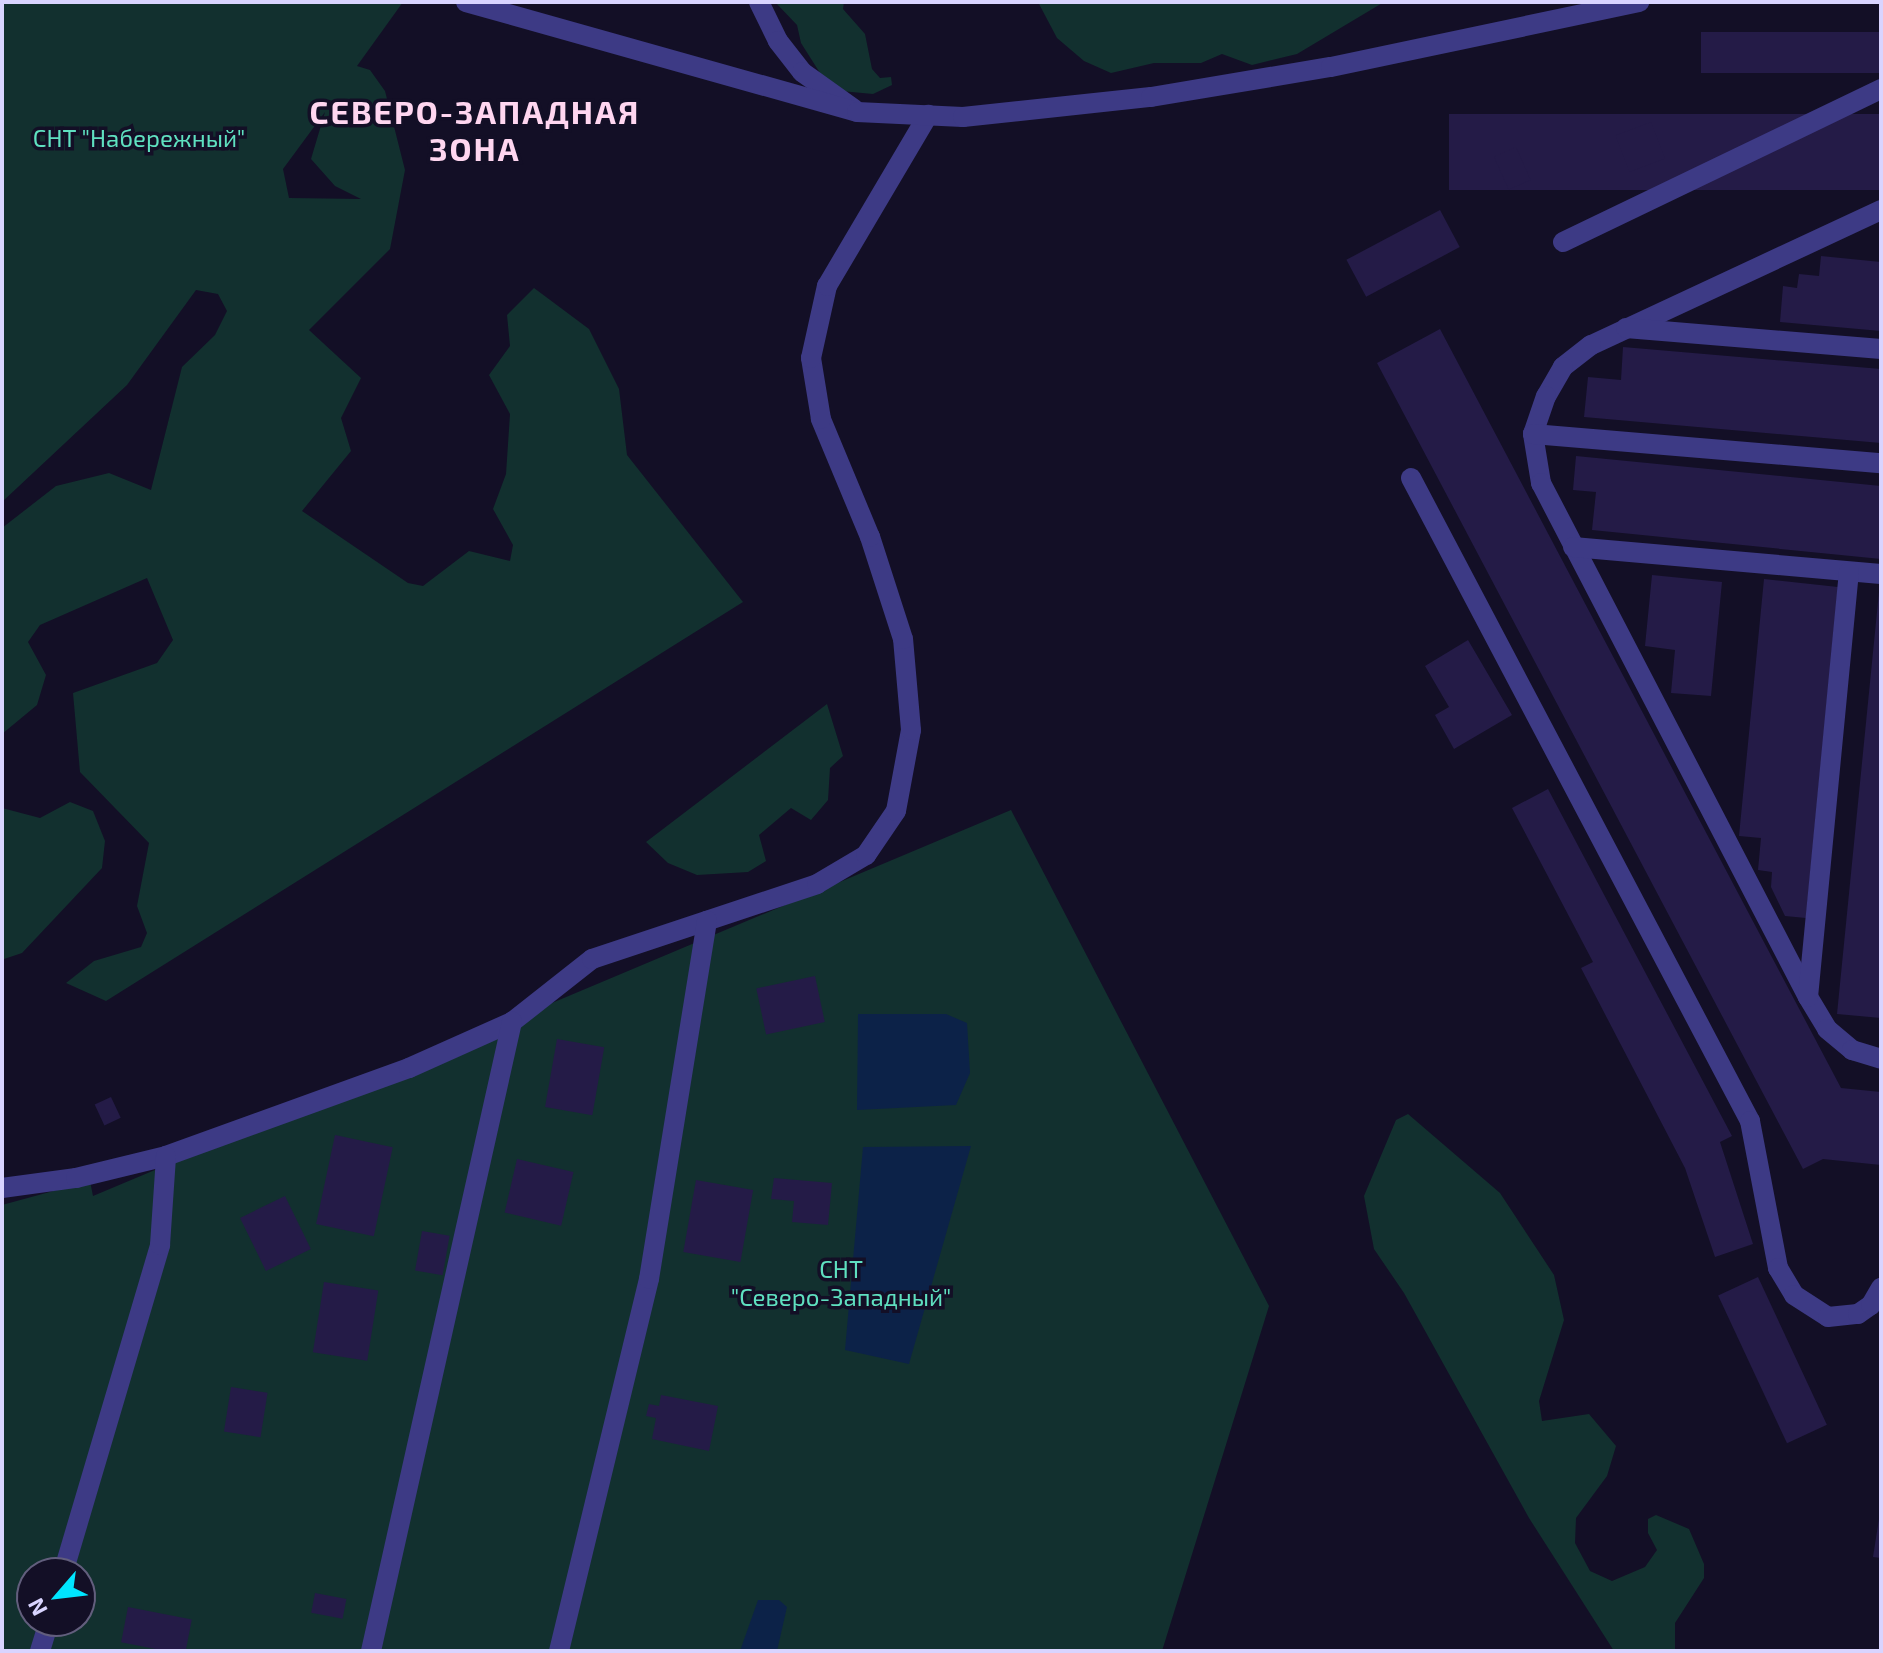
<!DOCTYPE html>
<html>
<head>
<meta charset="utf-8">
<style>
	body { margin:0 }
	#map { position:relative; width:1883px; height:1653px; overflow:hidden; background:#130f26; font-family:"Exo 2",sans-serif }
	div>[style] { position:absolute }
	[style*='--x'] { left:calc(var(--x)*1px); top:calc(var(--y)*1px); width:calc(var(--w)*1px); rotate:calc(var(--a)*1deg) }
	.green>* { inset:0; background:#12302f }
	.water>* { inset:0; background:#0c2248 }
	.building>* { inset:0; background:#241b47; transform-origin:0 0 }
	.service>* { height:20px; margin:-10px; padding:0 10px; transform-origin:10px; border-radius:10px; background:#3d3a85 }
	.minor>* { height:20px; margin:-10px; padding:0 10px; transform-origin:10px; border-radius:10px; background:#3d3a85 }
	span { translate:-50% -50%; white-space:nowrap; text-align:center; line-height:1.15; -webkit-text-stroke:7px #130f26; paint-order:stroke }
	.park-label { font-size:24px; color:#5fe0c0 }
	.district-label { font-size:32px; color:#ffd6f0; font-weight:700; letter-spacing:2px }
	.frame { position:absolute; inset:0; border:4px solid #d9d4ff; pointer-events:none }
	.north { position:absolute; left:16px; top:1557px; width:80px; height:80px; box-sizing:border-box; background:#130f26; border:2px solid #625e7d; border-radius:50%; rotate:242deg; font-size:22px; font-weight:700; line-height:32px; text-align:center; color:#d9d4ff }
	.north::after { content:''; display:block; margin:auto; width:28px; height:36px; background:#00e5ff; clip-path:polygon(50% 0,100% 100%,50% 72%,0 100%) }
</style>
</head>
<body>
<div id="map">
	<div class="green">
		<div style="clip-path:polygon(evenodd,2px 2px,403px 2px,357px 66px,370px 70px,385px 91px,405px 170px,390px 249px,309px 330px,361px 378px,341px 418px,351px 451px,302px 511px,408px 583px,423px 586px,469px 551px,510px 561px,513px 545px,493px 509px,506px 474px,510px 414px,489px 375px,510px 346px,507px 315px,534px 288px,589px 329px,619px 389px,627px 455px,743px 602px,106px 1001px,66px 983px,94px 961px,141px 947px,147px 933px,137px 906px,149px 843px,80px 772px,73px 693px,157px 663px,173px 640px,147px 578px,40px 625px,28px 642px,46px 675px,37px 705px,2px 734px,2px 528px,56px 486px,109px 473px,151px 490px,182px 367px,215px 335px,227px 311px,218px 294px,196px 290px,127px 385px,2px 502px,2px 2px,325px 112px,311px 159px,335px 186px,361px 199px,289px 198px,283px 169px,325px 112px)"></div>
		<div style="clip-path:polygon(775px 2px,844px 2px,843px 9px,865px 34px,872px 69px,880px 78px,891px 77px,892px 85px,873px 94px,841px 91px,820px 73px,801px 43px,797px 25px)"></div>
		<div style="clip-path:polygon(1038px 2px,1384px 2px,1297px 54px,1252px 65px,1222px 54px,1201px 63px,1154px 63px,1111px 73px,1084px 61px,1057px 38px)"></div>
		<div style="clip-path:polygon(827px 704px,843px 756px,830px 768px,828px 800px,811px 820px,791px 808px,759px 835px,766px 861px,748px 872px,697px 875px,668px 863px,646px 842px)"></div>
		<div style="clip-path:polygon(70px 802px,93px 811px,105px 841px,102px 868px,22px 953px,4px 959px,2px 808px,40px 818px)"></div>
		<div style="clip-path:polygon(evenodd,1011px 810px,1269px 1306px,1162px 1651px,2px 1651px,2px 1205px,90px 1181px,93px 1196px,1011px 810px,32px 1573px,80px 1573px,80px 1621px,32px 1621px,32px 1573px)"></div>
		<div style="clip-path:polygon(1408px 1114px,1500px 1193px,1554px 1275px,1564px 1320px,1539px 1401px,1542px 1421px,1589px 1414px,1616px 1446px,1607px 1476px,1576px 1518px,1575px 1543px,1590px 1571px,1612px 1581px,1645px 1567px,1657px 1550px,1648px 1533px,1648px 1519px,1656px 1515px,1689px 1529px,1704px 1564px,1704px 1578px,1675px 1623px,1675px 1651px,1614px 1651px,1529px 1518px,1404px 1293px,1374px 1249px,1364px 1196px,1396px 1120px)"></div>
	</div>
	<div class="water">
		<div style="clip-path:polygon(858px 1014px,946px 1014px,967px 1023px,970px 1073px,956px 1105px,857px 1110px)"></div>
		<div style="clip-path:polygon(971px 1146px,909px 1364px,845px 1350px,863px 1147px)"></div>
		<div style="clip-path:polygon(758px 1600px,779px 1600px,787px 1607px,777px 1651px,740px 1651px)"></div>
	</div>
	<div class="building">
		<div style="left:1881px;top:32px;width:41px;height:180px;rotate:90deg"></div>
		<div style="left:1881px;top:114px;width:76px;height:432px;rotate:90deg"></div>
		<div style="left:1651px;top:122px;width:39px;height:38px;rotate:69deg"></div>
		<div style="left:1516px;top:147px;width:36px;height:24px;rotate:66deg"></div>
		<div style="left:1440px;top:210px;width:42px;height:106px;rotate:62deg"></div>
		<div style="clip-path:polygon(1821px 256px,1881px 262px,1881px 331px,1780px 322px,1783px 286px,1797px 288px,1799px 274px,1819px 276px)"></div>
		<div style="clip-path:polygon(1440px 329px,1841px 1088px,1881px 1092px,1881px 1165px,1823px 1159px,1803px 1169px,1377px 363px)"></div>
		<div style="clip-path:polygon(1623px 347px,1881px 369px,1881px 443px,1584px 417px,1588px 377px,1621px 380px)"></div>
		<div style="clip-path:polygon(1576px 456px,1881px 486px,1881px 559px,1592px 530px,1596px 492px,1573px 490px)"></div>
		<div style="clip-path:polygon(1652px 575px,1722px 582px,1711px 696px,1671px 693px,1675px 650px,1645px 646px)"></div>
		<div style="clip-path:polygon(1764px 579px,1838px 587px,1806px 918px,1785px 916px,1771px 887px,1772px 872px,1758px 870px,1761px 838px,1739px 836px)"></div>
		<div style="clip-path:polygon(1879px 592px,1881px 592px,1881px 1018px,1837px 1014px)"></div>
		<div style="clip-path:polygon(1468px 640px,1512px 715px,1454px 749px,1435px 715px,1449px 707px,1425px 666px)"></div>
		<div style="clip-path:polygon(1548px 789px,1732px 1136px,1720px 1142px,1753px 1244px,1715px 1257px,1685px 1168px,1581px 968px,1593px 962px,1512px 808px)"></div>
		<div style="left:815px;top:976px;width:47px;height:60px;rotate:78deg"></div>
		<div style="left:557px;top:1039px;width:48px;height:69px;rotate:10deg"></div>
		<div style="left:111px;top:1097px;width:23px;height:18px;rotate:65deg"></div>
		<div style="left:335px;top:1135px;width:59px;height:91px;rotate:12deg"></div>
		<div style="left:517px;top:1159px;width:58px;height:55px;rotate:13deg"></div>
		<div style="clip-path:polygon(774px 1178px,832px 1183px,828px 1225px,792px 1222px,794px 1201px,771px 1199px)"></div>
		<div style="left:696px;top:1180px;width:58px;height:73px;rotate:10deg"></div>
		<div style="left:285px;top:1196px;width:59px;height:50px;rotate:64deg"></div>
		<div style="left:422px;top:1231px;width:28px;height:40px;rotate:10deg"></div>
		<div style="left:1758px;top:1277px;width:163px;height:44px;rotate:65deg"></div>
		<div style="left:324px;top:1282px;width:55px;height:71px;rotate:9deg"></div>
		<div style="left:231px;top:1387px;width:37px;height:45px;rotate:9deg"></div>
		<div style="clip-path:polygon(661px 1395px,718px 1406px,709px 1451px,652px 1439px,656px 1418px,646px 1416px,649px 1404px,659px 1406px)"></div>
		<div style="clip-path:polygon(1879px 1519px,1881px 1519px,1881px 1558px,1873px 1557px)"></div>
		<div style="left:315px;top:1593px;width:32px;height:20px;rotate:11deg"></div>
		<div style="left:128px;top:1607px;width:65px;height:36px;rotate:11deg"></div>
	</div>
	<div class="service">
		<div style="--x:759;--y:2;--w:43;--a:64"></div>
		<div style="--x:778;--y:41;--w:39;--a:52"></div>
		<div style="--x:802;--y:72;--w:64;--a:35.4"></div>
		<div style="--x:1881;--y:210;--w:320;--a:155"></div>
		<div style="--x:1591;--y:345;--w:36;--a:142"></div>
		<div style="--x:1563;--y:367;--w:34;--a:120"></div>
		<div style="--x:1546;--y:396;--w:40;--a:108.9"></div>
		<div style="--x:1533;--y:434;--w:50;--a:80.7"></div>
		<div style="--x:1541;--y:483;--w:579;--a:62.55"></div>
		<div style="--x:1808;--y:997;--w:37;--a:59"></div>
		<div style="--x:1827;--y:1029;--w:33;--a:40"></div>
		<div style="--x:1852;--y:1050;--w:30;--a:17"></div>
		<div style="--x:1563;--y:242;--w:353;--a:-25.7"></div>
		<div style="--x:1626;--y:328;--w:256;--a:4.7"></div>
		<div style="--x:1533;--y:434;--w:349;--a:4.8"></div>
		<div style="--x:1411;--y:478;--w:727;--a:62.2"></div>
		<div style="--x:1750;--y:1121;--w:150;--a:79.2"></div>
		<div style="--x:1778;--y:1268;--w:31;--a:59"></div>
		<div style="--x:1794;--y:1295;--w:40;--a:32.9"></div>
		<div style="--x:1828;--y:1317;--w:30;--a:-6"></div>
		<div style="--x:1858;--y:1314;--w:16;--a:-35"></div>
		<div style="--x:1871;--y:1305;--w:20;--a:-60"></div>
		<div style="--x:1573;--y:547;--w:309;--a:5"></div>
		<div style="--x:1808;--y:997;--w:427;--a:-84.5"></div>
		<div style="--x:2;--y:1188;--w:75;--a:-7.7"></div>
		<div style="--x:76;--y:1178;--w:93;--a:-13.7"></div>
		<div style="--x:166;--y:1156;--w:258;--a:-19.9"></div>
		<div style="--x:409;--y:1068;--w:113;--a:-24.1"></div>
		<div style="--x:512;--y:1022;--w:102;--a:-38.2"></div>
		<div style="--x:592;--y:959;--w:237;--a:-18.4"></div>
		<div style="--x:817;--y:884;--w:57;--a:-30.6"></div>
		<div style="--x:866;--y:855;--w:53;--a:-55.7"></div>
		<div style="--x:896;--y:811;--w:82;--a:-79.5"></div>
		<div style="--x:911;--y:730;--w:91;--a:-95"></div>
		<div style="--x:903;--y:639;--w:107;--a:-107.9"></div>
		<div style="--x:870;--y:537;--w:128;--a:-112.6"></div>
		<div style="--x:821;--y:419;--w:62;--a:-99.3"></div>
		<div style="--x:811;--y:358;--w:74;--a:-77.5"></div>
		<div style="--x:827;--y:286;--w:199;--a:-59.4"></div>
		<div style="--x:63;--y:1573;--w:342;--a:-73.5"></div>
		<div style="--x:160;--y:1245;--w:89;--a:-86.1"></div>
		<div style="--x:40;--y:1651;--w:31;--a:-73"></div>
		<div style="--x:371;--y:1651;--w:645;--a:-77.37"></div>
		<div style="--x:559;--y:1651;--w:383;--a:-76.4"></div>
		<div style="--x:649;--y:1279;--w:363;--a:-80.8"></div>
	</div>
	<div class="minor">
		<div style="--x:466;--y:2;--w:406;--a:15.7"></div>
		<div style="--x:857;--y:112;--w:106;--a:2.7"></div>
		<div style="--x:963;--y:117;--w:189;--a:-6.1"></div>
		<div style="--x:1151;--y:97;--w:182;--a:-9.5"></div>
		<div style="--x:1331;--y:67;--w:315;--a:-11.9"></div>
	</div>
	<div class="park-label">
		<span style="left:139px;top:138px">СНТ "Набережный"</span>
		<span style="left:841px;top:1283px">СНТ<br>"Северо-Западный"</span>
	</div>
	<div class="district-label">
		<span style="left:475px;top:130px">СЕВЕРО-ЗАПАДНАЯ<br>ЗОНА</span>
	</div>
	<div class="frame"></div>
	<div class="north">N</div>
</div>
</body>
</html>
